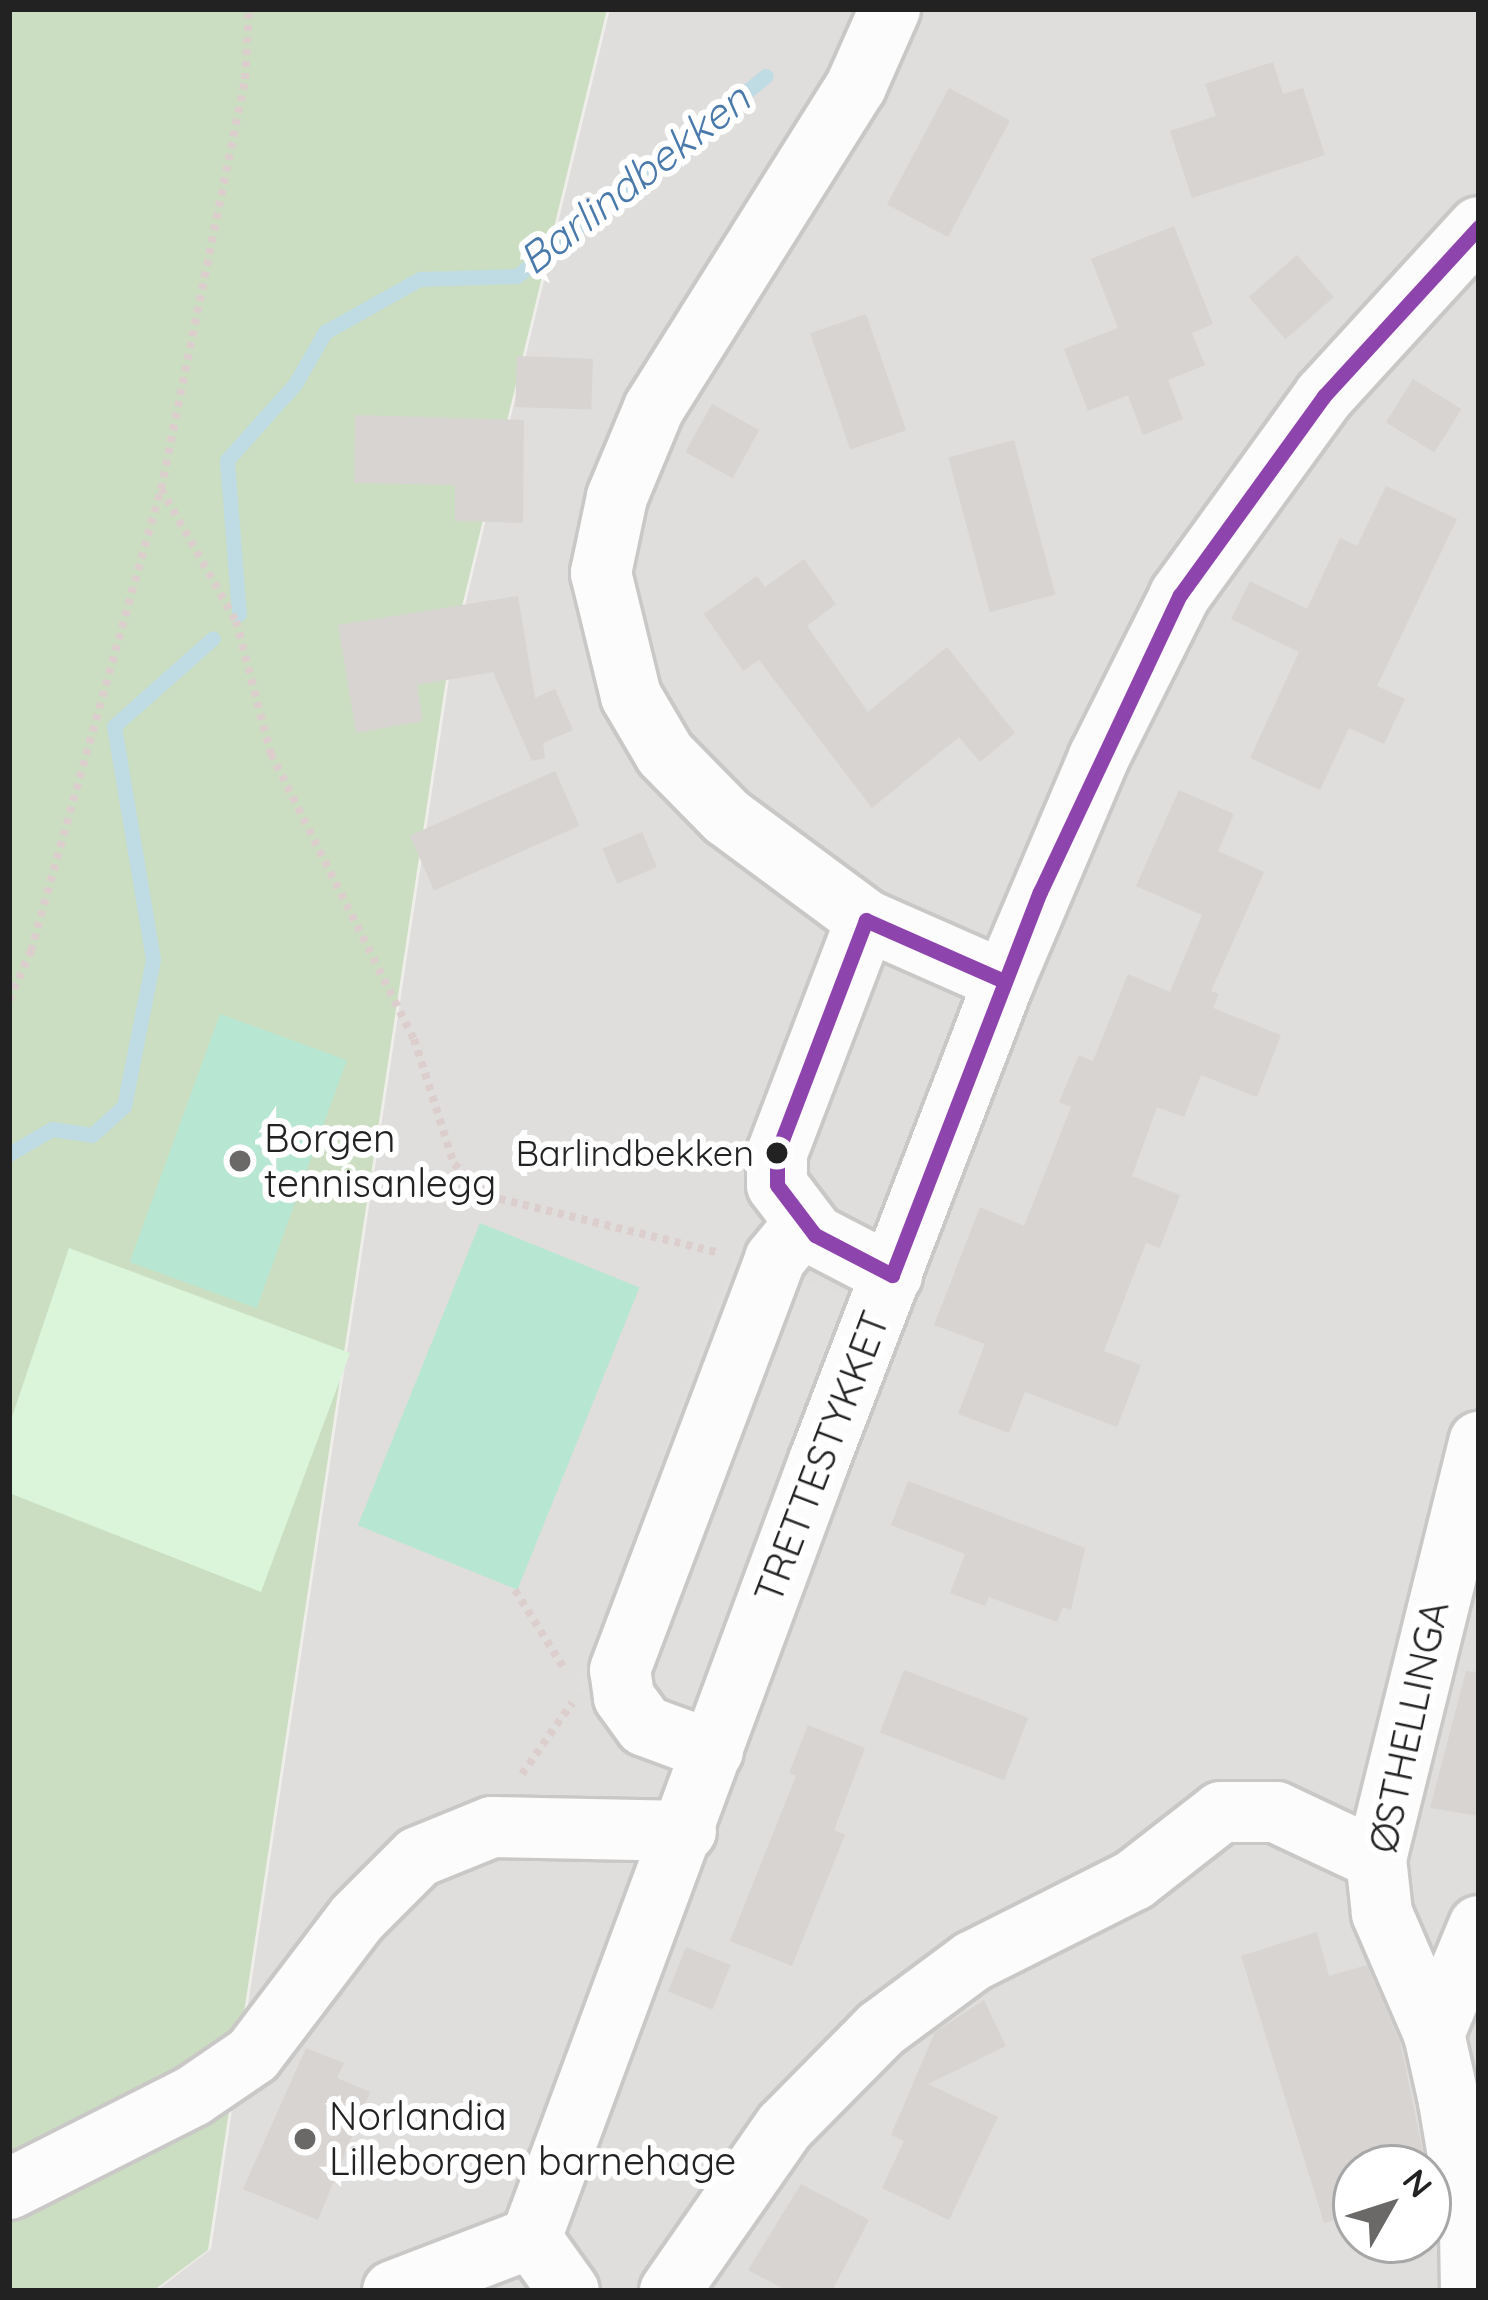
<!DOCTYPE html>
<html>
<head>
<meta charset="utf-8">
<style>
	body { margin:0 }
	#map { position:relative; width:1488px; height:2300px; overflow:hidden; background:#f0eeeb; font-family:Quicksand,sans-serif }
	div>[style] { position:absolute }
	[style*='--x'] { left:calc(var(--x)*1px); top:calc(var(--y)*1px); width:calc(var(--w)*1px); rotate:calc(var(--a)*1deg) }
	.residential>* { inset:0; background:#dfdedc }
	.forest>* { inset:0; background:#cbdec1 }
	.park>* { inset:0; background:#daf5da }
	.pitch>* { inset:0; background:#b7e6d2; transform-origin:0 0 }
	.parking>* { inset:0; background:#e0dfde; transform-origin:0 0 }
	.stream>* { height:15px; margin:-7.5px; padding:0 7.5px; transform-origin:7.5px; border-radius:7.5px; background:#bfdbe3 }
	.building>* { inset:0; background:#d7d4d2; transform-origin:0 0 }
	.path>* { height:8px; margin-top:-4px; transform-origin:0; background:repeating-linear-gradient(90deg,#dccecd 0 6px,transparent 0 12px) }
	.roads { filter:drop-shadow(3px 0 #c9c8c7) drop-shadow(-3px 0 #c9c8c7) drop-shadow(0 3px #c9c8c7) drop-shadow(0 -3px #c9c8c7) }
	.minor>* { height:60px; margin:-30px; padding:0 30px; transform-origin:30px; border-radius:30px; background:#fdfcfc }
	.bus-1>* { height:15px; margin:-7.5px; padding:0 7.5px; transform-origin:7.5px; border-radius:7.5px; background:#8e44ad }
	.dots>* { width:33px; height:33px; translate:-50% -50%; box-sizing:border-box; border:6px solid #fff; border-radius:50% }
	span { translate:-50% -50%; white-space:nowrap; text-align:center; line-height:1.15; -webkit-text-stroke:12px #fff; paint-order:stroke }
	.bus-label { font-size:36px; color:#222 }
	.right { translate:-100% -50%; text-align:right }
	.poi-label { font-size:39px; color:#222 }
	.left { translate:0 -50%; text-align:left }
	.street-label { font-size:39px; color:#222 }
	.water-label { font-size:42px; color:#4a7aab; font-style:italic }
	.frame { position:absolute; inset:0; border:12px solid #222; pointer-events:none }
	.north { position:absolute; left:1332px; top:2144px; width:120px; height:120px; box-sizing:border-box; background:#fff; border:3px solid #a7a7a7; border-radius:50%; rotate:51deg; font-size:33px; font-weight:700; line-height:48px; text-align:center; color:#222 }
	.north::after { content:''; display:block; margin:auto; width:42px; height:54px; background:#6a6968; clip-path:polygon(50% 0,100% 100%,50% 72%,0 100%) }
</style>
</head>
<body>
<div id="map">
	<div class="residential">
		<div style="clip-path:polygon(evenodd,610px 9px,1479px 9px,1479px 2291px,156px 2291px,211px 2249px,452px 659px,610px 9px,1356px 2168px,1428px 2168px,1428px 2240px,1356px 2240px,1356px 2168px)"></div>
	</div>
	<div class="forest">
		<div style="clip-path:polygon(9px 9px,607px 9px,449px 660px,208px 2250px,153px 2291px,9px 2291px)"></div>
	</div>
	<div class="park">
		<div style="clip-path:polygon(69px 1248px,350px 1353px,261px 1592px,9px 1493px,9px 1426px)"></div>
	</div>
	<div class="pitch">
		<div style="left:220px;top:1014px;width:135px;height:264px;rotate:20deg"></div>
		<div style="left:480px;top:1223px;width:172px;height:326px;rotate:22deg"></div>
	</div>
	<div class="parking">
		<div style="left:735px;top:1256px;width:124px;height:464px;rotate:20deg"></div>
	</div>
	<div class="stream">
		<div style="--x:239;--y:614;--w:154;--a:-94.5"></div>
		<div style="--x:227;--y:460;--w:102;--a:-48.2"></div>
		<div style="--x:295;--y:384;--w:60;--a:-60"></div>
		<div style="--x:325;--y:332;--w:109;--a:-29.2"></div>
		<div style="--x:420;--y:279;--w:97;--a:-1.8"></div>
		<div style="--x:517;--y:276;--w:319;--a:-38.8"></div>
		<div style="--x:9;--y:1154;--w:50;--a:-30.2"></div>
		<div style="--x:52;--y:1129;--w:40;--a:8.5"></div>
		<div style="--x:92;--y:1135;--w:43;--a:-42.2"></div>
		<div style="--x:124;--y:1106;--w:150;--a:-78.8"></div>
		<div style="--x:153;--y:959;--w:236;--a:-99.5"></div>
		<div style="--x:114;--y:726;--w:132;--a:-41.6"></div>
	</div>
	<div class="building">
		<div style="clip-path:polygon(1273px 62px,1283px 94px,1303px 88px,1325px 155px,1192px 198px,1170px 131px,1216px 116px,1205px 84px)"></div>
		<div style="left:949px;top:88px;width:69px;height:132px;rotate:28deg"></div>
		<div style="clip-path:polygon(1174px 226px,1213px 324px,1192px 333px,1205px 365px,1168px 380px,1183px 419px,1143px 435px,1128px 395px,1088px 411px,1064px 349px,1118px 328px,1091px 259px)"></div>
		<div style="left:1297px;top:255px;width:56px;height:64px;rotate:49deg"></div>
		<div style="left:866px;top:314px;width:123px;height:59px;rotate:71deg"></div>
		<div style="left:517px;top:356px;width:76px;height:51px;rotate:2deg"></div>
		<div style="left:1413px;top:379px;width:57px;height:51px;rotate:32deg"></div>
		<div style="left:712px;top:404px;width:54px;height:55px;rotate:29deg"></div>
		<div style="clip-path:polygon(355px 415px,524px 420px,523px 523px,455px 521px,455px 485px,354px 483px)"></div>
		<div style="left:1014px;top:440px;width:160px;height:68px;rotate:75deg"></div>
		<div style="clip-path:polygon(1386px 486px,1457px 519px,1377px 686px,1405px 699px,1384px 744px,1349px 728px,1320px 790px,1250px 758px,1299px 652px,1231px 619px,1250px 581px,1307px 609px,1340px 538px,1357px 546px)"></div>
		<div style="clip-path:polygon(804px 559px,836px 604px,807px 626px,868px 712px,947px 647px,1015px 733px,980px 762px,959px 737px,872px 808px,759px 660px,743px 671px,704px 614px,757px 576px,765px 587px)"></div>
		<div style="clip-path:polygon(518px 596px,535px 698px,555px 689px,573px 730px,543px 743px,545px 758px,532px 761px,493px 672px,417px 685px,423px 721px,356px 733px,338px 625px)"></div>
		<div style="left:555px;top:771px;width:60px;height:159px;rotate:66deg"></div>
		<div style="clip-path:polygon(1179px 790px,1234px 814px,1218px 851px,1264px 872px,1211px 991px,1219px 994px,1213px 1008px,1281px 1035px,1257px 1097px,1201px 1075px,1184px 1117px,1157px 1107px,1132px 1176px,1180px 1195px,1160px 1248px,1146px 1243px,1104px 1351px,1141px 1365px,1117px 1427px,1025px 1392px,1009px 1433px,958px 1414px,985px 1344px,934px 1325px,980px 1207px,1024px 1226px,1071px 1107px,1059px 1102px,1079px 1055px,1093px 1061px,1128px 974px,1170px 992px,1202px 915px,1136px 886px)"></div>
		<div style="left:642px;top:832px;width:38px;height:43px;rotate:67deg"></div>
		<div style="clip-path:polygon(908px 1481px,1085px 1548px,1071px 1610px,1063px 1607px,1057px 1622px,989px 1597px,985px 1606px,950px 1593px,965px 1554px,891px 1525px)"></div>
		<div style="left:904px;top:1670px;width:133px;height:67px;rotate:21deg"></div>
		<div style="clip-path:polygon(1466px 1671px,1479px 1672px,1479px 1816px,1430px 1808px)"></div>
		<div style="clip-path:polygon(808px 1725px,865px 1748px,834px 1830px,845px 1835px,792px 1966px,730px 1941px,796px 1776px,789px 1773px)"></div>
		<div style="clip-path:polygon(1317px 1932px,1329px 1976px,1367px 1965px,1401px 2045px,1424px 2158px,1356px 2168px,1356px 2214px,1324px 2223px,1241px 1956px)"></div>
		<div style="left:686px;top:1947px;width:48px;height:48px;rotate:22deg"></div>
		<div style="clip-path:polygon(984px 2000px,1006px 2046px,928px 2084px,998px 2117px,949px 2220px,882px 2188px,904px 2141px,891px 2135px,935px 2032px)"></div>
		<div style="clip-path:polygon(306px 2048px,344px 2063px,337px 2078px,370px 2092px,318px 2220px,243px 2189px)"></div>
		<div style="clip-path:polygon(801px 2184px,869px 2220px,832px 2291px,788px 2291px,748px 2270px)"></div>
	</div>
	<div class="path">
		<div style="--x:161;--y:489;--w:152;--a:60.4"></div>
		<div style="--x:236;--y:621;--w:138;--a:75.3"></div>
		<div style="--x:271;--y:754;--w:319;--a:63.4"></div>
		<div style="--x:414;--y:1039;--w:131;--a:72.3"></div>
		<div style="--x:454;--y:1164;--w:47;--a:43.3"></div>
		<div style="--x:488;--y:1196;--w:239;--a:13.8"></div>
		<div style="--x:9;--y:1000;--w:54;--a:-65.8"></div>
		<div style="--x:31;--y:951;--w:480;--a:-74.3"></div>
		<div style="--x:161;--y:489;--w:419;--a:-78.4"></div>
		<div style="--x:245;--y:79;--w:70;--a:-86.7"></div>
		<div style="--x:515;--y:1590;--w:94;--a:58"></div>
		<div style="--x:522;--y:1774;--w:87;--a:-54.8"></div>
	</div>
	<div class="roads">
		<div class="minor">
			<div style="--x:890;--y:9;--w:84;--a:113.8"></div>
			<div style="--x:856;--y:86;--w:380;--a:122.1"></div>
			<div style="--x:654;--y:408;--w:96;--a:112.6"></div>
			<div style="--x:617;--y:497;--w:78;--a:101.9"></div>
			<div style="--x:601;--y:573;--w:127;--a:76.3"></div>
			<div style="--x:631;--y:696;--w:67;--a:59.6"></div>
			<div style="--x:665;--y:754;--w:88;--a:45.5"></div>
			<div style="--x:727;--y:817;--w:173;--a:36.5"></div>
			<div style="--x:866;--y:920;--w:151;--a:23.8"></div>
			<div style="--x:866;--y:920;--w:249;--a:110.9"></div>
			<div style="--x:777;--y:1153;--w:32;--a:90"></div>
			<div style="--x:777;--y:1185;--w:63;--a:52.8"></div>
			<div style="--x:815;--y:1235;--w:87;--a:27.5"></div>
			<div style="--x:713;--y:1751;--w:72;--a:-159.8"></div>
			<div style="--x:645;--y:1726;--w:36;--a:-126"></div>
			<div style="--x:624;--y:1697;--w:27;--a:-98"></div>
			<div style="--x:620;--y:1670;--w:439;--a:-69.3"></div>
			<div style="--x:775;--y:1259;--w:45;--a:-50.4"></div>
			<div style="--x:1434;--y:2034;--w:117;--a:-67.4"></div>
			<div style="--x:9;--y:2189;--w:206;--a:-26.8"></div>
			<div style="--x:193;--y:2096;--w:73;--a:-34.3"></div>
			<div style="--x:253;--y:2055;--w:172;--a:-52.8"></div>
			<div style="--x:357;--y:1918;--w:86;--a:-45"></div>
			<div style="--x:418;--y:1857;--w:80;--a:-22.1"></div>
			<div style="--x:492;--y:1827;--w:194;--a:1.2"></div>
			<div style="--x:531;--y:2238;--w:65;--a:54.4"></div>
			<div style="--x:393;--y:2291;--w:148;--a:-21"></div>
			<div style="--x:531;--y:2238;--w:829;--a:-69.66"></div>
			<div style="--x:819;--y:1461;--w:514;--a:-68.92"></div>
			<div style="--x:1004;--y:981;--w:243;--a:-67"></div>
			<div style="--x:1099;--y:757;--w:181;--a:-63.4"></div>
			<div style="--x:1180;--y:595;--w:246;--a:-54.1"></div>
			<div style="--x:1324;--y:396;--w:229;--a:-47.5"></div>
			<div style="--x:670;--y:2291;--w:200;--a:-55.2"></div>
			<div style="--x:784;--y:2127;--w:138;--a:-45.3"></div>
			<div style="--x:881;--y:2029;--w:114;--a:-36.5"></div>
			<div style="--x:973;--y:1961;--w:180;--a:-26.7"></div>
			<div style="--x:1134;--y:1880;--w:110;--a:-38"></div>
			<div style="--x:1221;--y:1812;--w:55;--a:0"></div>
			<div style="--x:1276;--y:1812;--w:110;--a:25.2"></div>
			<div style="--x:1471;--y:2291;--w:64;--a:-90.9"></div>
			<div style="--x:1470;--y:2227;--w:128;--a:-99.5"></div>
			<div style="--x:1449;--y:2101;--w:69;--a:-102.6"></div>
			<div style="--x:1434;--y:2034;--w:132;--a:-113.3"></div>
			<div style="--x:1382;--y:1913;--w:54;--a:-96.3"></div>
			<div style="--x:1376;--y:1859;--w:430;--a:-76.1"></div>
		</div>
	</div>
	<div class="bus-1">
		<div style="--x:1004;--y:981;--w:151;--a:-156.2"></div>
		<div style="--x:866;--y:920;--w:249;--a:110.9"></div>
		<div style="--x:777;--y:1153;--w:32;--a:90"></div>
		<div style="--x:777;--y:1185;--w:63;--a:52.8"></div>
		<div style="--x:815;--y:1235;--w:87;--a:27.5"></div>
		<div style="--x:892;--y:1275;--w:411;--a:-68.9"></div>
		<div style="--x:1040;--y:892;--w:328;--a:-64.8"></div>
		<div style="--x:1180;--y:595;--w:246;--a:-54.1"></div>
		<div style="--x:1324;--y:396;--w:229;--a:-47.5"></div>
	</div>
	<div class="dots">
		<div style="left:777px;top:1153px;background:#222"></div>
		<div style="left:240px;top:1161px;background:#6a6968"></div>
		<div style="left:305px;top:2139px;background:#6a6968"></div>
	</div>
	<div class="bus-label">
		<span class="right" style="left:754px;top:1153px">Barlindbekken</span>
	</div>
	<div class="poi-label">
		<span class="left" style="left:264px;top:1161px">Borgen<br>tennisanlegg</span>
		<span class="left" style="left:329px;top:2139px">Norlandia<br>Lilleborgen barnehage</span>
	</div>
	<div class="street-label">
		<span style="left:822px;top:1457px;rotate:-69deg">TRETTESTYKKET</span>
		<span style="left:1409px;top:1727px;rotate:-78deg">ØSTHELLINGA</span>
	</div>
	<div class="water-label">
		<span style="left:634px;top:179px;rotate:-38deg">Barlindbekken</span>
	</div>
	<div class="frame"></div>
	<div class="north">N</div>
</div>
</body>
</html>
